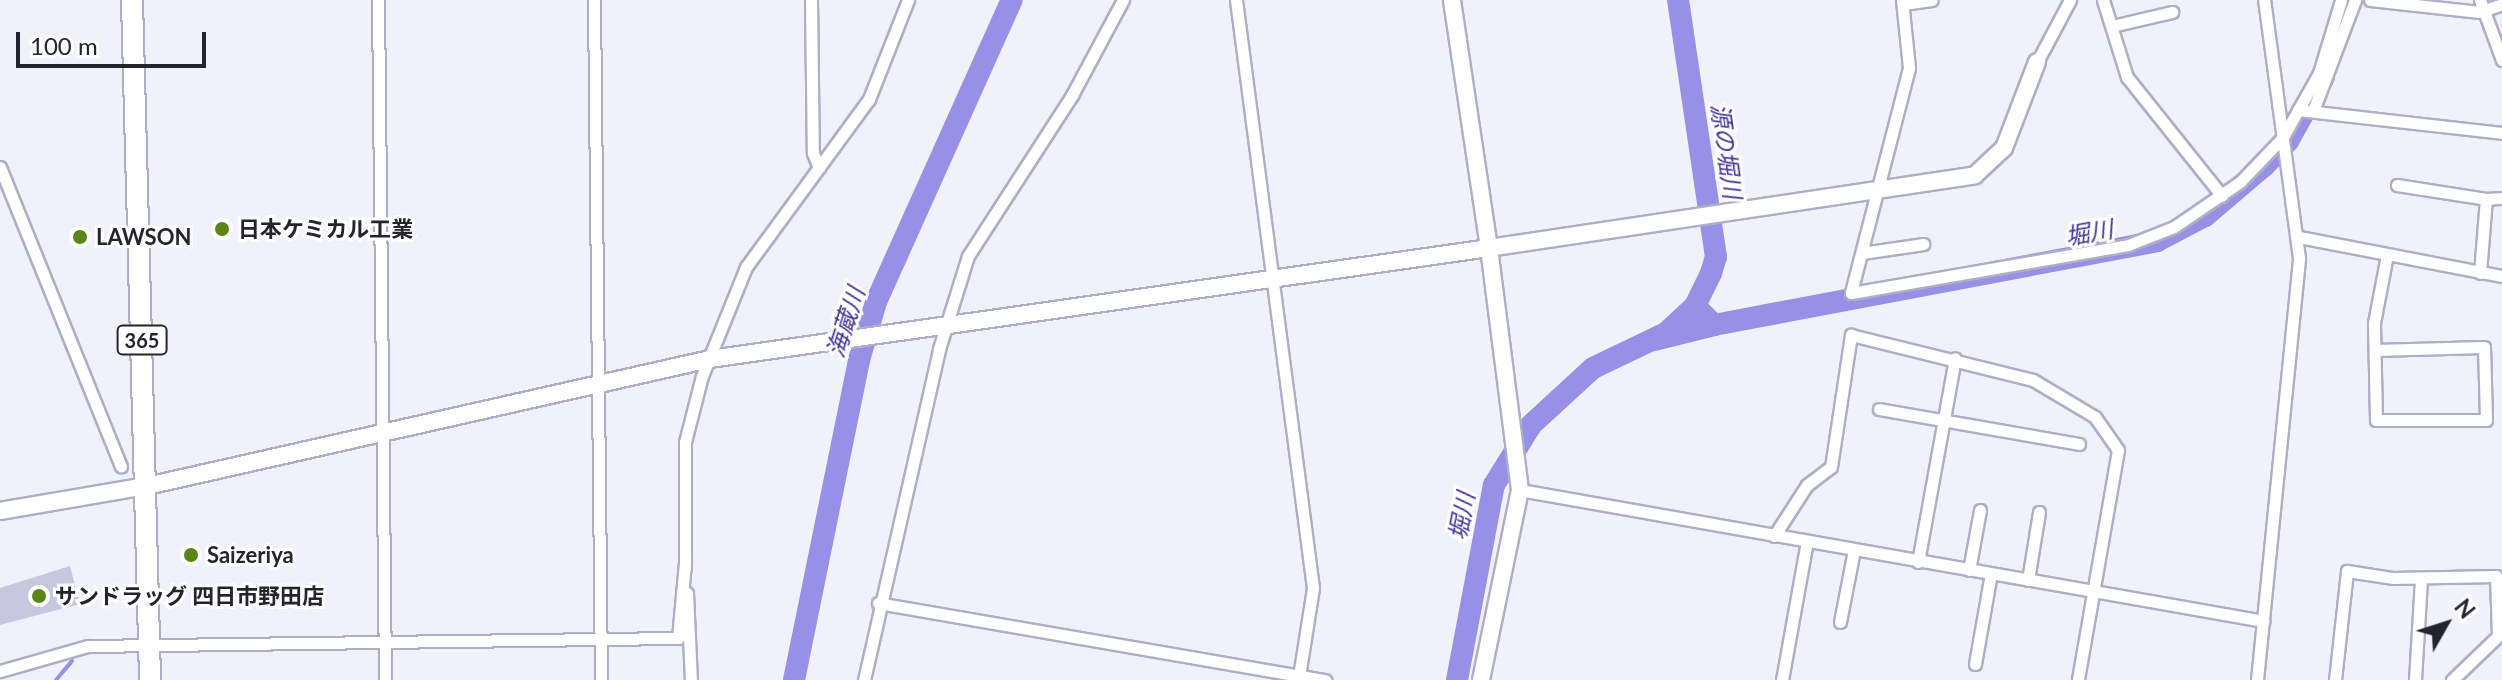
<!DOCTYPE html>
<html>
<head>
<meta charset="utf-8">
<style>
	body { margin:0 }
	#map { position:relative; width:2502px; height:680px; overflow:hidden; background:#f1f1fc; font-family:Lato,"Noto Sans JP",sans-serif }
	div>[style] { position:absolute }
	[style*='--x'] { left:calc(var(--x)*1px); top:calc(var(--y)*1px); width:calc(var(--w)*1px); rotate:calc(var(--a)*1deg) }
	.stream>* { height:4px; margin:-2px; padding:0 2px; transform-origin:2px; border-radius:2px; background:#9691e6 }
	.river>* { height:22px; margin:-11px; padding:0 11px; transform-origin:11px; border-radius:11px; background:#9691e6 }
	.building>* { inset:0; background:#c7c7e0 }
	.roads { filter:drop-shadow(2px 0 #aeaec7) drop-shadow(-2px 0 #aeaec7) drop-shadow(0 2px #aeaec7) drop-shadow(0 -2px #aeaec7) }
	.street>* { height:11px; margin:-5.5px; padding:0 5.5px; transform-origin:5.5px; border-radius:5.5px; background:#fff }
	.secondary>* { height:16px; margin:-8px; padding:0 8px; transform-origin:8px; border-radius:8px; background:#fff }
	.highway>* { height:20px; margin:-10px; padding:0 10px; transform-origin:10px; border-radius:10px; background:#fff }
	.dots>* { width:22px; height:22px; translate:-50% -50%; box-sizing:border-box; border:4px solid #fff; border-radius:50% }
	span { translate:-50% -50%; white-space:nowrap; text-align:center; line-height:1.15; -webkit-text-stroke:6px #fff; paint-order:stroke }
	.shield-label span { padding:2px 6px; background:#fff; border:2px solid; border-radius:6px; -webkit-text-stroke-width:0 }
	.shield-label { font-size:20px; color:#24242e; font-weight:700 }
	.poi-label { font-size:22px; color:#24242e; font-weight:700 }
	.left { translate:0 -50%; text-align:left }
	.water-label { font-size:24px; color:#453395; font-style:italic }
	.north { position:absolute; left:2406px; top:584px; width:80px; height:80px; -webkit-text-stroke:6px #fff; paint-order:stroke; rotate:51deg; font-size:22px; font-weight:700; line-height:32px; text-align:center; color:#24242e }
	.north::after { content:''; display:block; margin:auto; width:28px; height:36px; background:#24242e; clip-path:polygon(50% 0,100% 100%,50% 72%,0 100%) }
	.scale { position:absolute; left:16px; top:32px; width:190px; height:36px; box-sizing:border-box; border:4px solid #24242e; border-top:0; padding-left:10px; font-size:24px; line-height:28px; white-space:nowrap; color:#24242e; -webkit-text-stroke:6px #fff; paint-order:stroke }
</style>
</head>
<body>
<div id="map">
	<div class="stream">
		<div style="--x:56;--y:680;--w:25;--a:-50"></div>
	</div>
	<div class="river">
		<div style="--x:2337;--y:37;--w:39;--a:-73"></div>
		<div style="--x:1695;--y:306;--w:27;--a:45"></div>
		<div style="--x:1714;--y:325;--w:451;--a:-10.7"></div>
		<div style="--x:2157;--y:241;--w:54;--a:-27.5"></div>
		<div style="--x:2205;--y:216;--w:77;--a:-40.3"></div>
		<div style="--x:2264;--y:166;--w:35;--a:-46"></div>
		<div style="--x:2288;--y:141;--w:73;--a:-60.6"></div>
		<div style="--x:1654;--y:340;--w:62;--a:-14"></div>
		<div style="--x:794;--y:680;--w:327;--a:-78.5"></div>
		<div style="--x:859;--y:360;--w:60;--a:-73.7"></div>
		<div style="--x:876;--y:302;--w:331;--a:-65.8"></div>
		<div style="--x:1457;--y:680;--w:198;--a:-79.3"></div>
		<div style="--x:1494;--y:485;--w:70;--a:-58.3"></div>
		<div style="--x:1531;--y:425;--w:84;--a:-42.6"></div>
		<div style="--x:1593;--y:368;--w:81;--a:-25.6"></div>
		<div style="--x:1666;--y:333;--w:40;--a:-43"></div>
		<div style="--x:1695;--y:306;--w:37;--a:-64"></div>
		<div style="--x:1711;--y:273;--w:17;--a:-73"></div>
		<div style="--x:1716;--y:257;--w:260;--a:-98.4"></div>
	</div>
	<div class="building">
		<div style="clip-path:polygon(70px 566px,80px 604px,0 625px,0 588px)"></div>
	</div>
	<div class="roads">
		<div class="street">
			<div style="--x:378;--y:0;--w:680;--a:89.41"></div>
			<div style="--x:594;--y:0;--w:680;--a:89.41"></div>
			<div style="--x:811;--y:0;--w:153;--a:89.3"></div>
			<div style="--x:813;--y:153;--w:16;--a:68"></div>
			<div style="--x:1236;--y:0;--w:593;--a:82.54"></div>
			<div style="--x:1313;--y:588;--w:89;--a:99"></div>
			<div style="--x:1902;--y:0;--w:68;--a:84.1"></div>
			<div style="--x:1909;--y:68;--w:232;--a:104.5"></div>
			<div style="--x:1851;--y:293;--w:281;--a:-9.8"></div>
			<div style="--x:2128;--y:245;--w:49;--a:-21.4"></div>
			<div style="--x:2174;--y:227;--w:80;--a:-34.3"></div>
			<div style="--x:2240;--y:182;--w:62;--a:-46.3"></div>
			<div style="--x:2283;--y:137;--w:73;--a:-60.6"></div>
			<div style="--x:2319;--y:73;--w:76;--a:-73.2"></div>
			<div style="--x:2103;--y:0;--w:81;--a:72.7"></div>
			<div style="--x:2127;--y:77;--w:152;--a:51.4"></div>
			<div style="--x:2370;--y:0;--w:110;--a:6.3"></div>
			<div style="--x:2479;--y:12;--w:24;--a:-19"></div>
			<div style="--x:2480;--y:0;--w:64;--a:69.9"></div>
			<div style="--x:1903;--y:4;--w:29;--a:-8"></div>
			<div style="--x:2112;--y:26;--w:62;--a:-13.1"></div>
			<div style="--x:2037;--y:62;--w:70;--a:-62"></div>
			<div style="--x:2298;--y:110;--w:205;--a:6.4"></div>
			<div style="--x:2313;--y:111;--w:119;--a:-69.3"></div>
			<div style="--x:0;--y:167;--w:323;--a:68"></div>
			<div style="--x:2397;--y:185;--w:90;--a:8.9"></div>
			<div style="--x:2299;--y:237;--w:207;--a:10.9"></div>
			<div style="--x:1862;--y:253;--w:62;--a:-8.4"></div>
			<div style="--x:2480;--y:273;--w:74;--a:-85.4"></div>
			<div style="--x:2486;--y:199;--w:16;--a:-4"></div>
			<div style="--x:2375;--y:350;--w:109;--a:-1.6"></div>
			<div style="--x:2484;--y:347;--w:73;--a:88.4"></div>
			<div style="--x:2486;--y:420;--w:110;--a:180"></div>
			<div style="--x:2376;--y:420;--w:97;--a:-91.2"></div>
			<div style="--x:2374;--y:323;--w:69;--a:-79.2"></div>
			<div style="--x:1879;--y:409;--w:203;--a:9.9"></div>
			<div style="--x:1520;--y:490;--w:755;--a:9.99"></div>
			<div style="--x:1774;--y:536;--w:61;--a:-57.1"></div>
			<div style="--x:1807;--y:485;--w:30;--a:-37"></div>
			<div style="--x:1831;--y:467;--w:134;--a:-81.4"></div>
			<div style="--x:1851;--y:335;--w:187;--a:13.9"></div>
			<div style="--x:2033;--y:380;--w:72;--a:30.8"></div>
			<div style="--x:2095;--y:417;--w:40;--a:55.1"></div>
			<div style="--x:2118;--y:450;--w:233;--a:99.9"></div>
			<div style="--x:1918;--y:562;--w:207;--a:-79.7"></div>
			<div style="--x:685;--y:568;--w:126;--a:-90"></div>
			<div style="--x:685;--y:442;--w:68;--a:-75.6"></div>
			<div style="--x:702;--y:376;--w:118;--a:-68"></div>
			<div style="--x:746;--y:267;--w:208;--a:-53.8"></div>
			<div style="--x:869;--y:99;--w:106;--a:-68.5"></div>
			<div style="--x:1969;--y:570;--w:61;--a:-79.6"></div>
			<div style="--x:2028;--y:580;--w:69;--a:-80.8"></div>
			<div style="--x:687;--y:593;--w:87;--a:87.4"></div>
			<div style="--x:878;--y:603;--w:454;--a:9.8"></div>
			<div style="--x:1840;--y:622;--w:73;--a:-79"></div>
			<div style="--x:1975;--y:664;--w:92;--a:-80"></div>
			<div style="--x:0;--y:671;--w:91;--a:-15.9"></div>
			<div style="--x:88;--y:646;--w:590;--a:-0.78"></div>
			<div style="--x:678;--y:638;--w:76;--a:-84.7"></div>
			<div style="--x:864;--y:680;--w:339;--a:-77.2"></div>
			<div style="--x:939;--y:349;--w:97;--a:-72.7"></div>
			<div style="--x:968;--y:256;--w:192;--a:-57.1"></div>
			<div style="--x:1072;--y:95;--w:108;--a:-61.8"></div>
			<div style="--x:1782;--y:680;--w:141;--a:-79.8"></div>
			<div style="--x:2257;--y:680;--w:424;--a:-84.3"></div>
			<div style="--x:2299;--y:258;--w:260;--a:-97.7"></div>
			<div style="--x:2335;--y:680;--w:110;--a:-83.7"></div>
			<div style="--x:2347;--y:571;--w:47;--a:8.7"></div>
			<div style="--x:2393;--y:578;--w:103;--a:-1.1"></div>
			<div style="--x:2496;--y:576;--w:60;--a:88.1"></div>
			<div style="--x:2498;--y:636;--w:64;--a:136.3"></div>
			<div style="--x:2415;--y:680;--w:102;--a:-86.6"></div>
		</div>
		<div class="secondary">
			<div style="--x:0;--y:511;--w:149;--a:-9.7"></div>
			<div style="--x:147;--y:486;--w:577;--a:-12.71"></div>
			<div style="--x:710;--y:359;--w:787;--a:-8.11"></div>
			<div style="--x:1489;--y:248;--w:251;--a:-98.5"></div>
			<div style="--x:1481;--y:680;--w:194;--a:-78.4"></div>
			<div style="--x:1520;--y:490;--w:244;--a:-97.3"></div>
			<div style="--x:1489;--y:248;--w:491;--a:-8.5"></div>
			<div style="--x:1975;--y:175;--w:40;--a:-43"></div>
			<div style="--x:2004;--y:148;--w:92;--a:-69"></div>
		</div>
		<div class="highway">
			<div style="--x:132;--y:0;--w:680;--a:88.48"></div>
		</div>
	</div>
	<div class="dots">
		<div style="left:222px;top:229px;background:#598616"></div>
		<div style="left:80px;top:237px;background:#598616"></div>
		<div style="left:191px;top:555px;background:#598616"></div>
		<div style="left:39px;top:596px;background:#598616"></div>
	</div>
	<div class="shield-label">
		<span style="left:142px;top:340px">365</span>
	</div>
	<div class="poi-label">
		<span class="left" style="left:238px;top:229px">日本ケミカル工業</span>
		<span class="left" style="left:96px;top:237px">LAWSON</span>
		<span class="left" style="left:207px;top:555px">Saizeriya</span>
		<span class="left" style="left:55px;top:596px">サンドラッグ 四日市野田店</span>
	</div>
	<div class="water-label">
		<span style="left:1727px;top:151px;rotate:82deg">源の堀川</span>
		<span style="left:2089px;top:232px;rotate:-10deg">堀川</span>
		<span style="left:845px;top:322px;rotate:-72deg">海蔵川</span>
		<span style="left:1461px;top:516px;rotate:-79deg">堀川</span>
	</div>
	<div class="north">N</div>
	<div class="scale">100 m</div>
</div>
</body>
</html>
